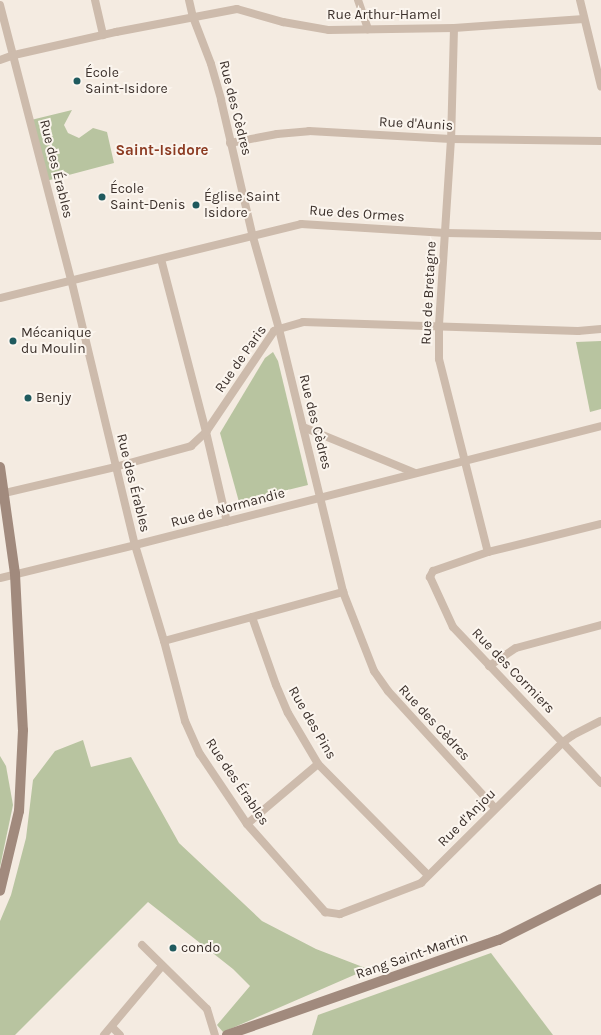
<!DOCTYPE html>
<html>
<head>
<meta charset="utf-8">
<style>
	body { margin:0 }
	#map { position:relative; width:601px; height:1035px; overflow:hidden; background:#f4ebe1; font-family:Karla,sans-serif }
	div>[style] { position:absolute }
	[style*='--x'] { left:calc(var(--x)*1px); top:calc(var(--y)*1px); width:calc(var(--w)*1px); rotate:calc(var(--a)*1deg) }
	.green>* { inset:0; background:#b8c4a0 }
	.street>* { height:8px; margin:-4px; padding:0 4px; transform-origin:4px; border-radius:4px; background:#cdbbac }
	.secondary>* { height:10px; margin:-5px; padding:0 5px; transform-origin:5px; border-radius:5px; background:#a18a7d }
	.dots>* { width:11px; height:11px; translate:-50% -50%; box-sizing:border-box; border:2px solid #fbf5ee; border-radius:50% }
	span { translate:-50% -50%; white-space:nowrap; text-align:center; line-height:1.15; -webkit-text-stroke:4px #fbf5ee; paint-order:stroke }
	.street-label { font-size:14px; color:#3b302b }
	.poi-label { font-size:14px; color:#3b302b }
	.left { translate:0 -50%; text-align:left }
	.neighbourhood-label { font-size:15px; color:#8c3b22; font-weight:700 }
</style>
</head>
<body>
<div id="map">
	<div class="green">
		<div style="clip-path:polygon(72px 110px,64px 125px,68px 133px,79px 138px,93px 128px,107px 132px,114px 163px,46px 181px,31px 120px)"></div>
		<div style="clip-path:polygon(601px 341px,601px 409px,590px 412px,576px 342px)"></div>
		<div style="clip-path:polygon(273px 352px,278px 361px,308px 485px,239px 502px,220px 433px,265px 358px)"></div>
		<div style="clip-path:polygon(83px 740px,91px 767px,131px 757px,179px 843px,262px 921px,316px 949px,368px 969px,223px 1032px,217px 1025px,250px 986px,233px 969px,148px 902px,15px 1035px,0 1035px,0 921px,11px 895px,26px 838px,33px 780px,55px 751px)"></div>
		<div style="clip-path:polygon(0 756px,6px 766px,13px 805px,0 867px)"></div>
		<div style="clip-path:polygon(491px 953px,553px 1035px,312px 1035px,318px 1015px)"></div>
	</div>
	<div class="street">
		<div style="--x:95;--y:0;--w:36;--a:77"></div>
		<div style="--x:189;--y:0;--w:17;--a:77"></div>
		<div style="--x:193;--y:17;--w:50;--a:69"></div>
		<div style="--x:211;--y:64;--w:37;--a:74"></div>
		<div style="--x:221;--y:100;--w:141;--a:76.9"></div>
		<div style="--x:253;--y:237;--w:96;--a:74.2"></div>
		<div style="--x:279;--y:329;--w:271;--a:76.3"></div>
		<div style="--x:343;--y:592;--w:85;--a:68.6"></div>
		<div style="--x:374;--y:671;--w:24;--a:55"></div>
		<div style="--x:388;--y:691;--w:159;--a:47.6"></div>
		<div style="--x:358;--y:0;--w:31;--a:71"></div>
		<div style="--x:580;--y:0;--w:89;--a:76.3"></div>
		<div style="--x:0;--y:5;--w:283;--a:75.5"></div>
		<div style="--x:71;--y:279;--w:274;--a:76.5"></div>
		<div style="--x:135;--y:545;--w:100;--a:73.2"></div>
		<div style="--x:164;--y:641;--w:83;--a:75.3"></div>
		<div style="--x:185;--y:721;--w:36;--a:66"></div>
		<div style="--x:200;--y:754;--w:84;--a:56.1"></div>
		<div style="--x:247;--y:824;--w:118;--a:48.4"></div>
		<div style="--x:325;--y:912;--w:15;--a:8"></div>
		<div style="--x:340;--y:914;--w:87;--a:-20.9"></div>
		<div style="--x:421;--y:883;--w:200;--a:-44.8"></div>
		<div style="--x:563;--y:742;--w:12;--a:-35"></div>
		<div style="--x:573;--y:735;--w:31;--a:-27"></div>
		<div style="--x:454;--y:28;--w:111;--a:91.5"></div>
		<div style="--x:451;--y:139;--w:188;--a:93.7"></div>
		<div style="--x:439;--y:327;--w:32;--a:90"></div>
		<div style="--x:439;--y:359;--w:199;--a:75.8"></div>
		<div style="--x:0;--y:60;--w:15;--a:-20"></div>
		<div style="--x:14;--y:55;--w:105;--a:-12.7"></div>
		<div style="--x:116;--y:32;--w:123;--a:-10.8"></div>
		<div style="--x:237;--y:9;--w:48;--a:15.8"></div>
		<div style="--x:283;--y:22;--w:47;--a:9.9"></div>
		<div style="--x:329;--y:30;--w:125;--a:-0.9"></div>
		<div style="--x:454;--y:28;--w:130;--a:-4"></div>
		<div style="--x:230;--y:143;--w:48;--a:-10.8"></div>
		<div style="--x:277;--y:134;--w:32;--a:-5"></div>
		<div style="--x:309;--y:131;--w:142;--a:3.2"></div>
		<div style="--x:451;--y:139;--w:150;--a:0.8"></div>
		<div style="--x:161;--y:259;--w:179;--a:75.4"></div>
		<div style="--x:206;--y:432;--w:92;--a:76.9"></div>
		<div style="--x:0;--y:298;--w:310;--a:-13.8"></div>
		<div style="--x:301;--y:224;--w:145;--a:3.6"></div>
		<div style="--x:446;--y:233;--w:155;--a:1.1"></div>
		<div style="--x:303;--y:427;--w:121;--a:22.3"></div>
		<div style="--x:0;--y:494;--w:118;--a:-13.2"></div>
		<div style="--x:115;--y:467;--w:79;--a:-15.4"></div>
		<div style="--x:191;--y:446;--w:21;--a:-43"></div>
		<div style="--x:206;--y:432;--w:122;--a:-56"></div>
		<div style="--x:274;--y:331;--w:5;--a:-22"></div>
		<div style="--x:279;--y:329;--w:25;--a:-16"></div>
		<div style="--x:303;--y:322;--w:275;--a:1.9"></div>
		<div style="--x:578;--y:331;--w:23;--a:-5"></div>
		<div style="--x:601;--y:524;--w:116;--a:166.1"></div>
		<div style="--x:488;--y:552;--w:58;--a:160.9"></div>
		<div style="--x:433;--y:571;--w:7;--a:117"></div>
		<div style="--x:430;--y:577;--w:55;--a:65.3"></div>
		<div style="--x:453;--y:627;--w:215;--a:46.5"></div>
		<div style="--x:0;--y:578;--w:139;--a:-13.7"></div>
		<div style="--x:135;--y:545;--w:481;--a:-14.3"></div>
		<div style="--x:252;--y:617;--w:72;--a:70.6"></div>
		<div style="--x:276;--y:685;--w:30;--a:67"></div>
		<div style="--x:288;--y:713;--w:59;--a:59.5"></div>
		<div style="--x:318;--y:764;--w:156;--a:45.3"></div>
		<div style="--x:164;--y:641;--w:186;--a:-15.3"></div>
		<div style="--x:489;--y:666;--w:32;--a:-34"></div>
		<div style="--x:516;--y:648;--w:88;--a:-15.1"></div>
		<div style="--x:247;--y:824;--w:93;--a:-40.2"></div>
		<div style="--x:142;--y:945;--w:91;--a:44.6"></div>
		<div style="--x:207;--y:1009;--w:27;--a:73"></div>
		<div style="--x:112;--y:1027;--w:11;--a:45"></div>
		<div style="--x:104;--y:1035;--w:90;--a:-50"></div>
	</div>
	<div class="secondary">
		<div style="--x:0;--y:467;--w:108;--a:82"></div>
		<div style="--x:15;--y:574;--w:156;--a:87.1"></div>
		<div style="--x:23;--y:730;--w:81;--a:92.8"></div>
		<div style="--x:19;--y:811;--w:82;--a:103.4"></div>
		<div style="--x:227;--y:1035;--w:288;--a:-19.3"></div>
		<div style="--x:499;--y:940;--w:114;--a:-26.6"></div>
	</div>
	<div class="dots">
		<div style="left:77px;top:81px;background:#1f5a5e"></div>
		<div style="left:102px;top:197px;background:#1f5a5e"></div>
		<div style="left:196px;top:205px;background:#1f5a5e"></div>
		<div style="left:13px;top:341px;background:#1f5a5e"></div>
		<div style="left:28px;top:398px;background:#1f5a5e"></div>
		<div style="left:173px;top:948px;background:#1f5a5e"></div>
	</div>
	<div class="street-label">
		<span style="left:384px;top:15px">Rue Arthur-Hamel</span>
		<span style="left:235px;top:108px;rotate:76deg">Rue des Cèdres</span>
		<span style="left:416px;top:124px;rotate:3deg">Rue d'Aunis</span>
		<span style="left:56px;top:169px;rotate:76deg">Rue des Érables</span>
		<span style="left:357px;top:214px;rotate:4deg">Rue des Ormes</span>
		<span style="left:429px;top:293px;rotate:-87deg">Rue de Bretagne</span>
		<span style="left:241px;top:359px;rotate:-55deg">Rue de Paris</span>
		<span style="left:315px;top:422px;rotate:76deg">Rue des Cèdres</span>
		<span style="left:133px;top:483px;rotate:76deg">Rue des Érables</span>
		<span style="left:228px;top:508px;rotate:-15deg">Rue de Normandie</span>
		<span style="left:513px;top:671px;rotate:46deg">Rue des Cormiers</span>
		<span style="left:312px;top:723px;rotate:60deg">Rue des Pins</span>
		<span style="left:434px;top:723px;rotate:47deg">Rue des Cèdres</span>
		<span style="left:237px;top:782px;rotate:56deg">Rue des Érables</span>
		<span style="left:467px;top:818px;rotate:-45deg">Rue d'Anjou</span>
		<span style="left:412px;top:956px;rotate:-19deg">Rang Saint-Martin</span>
	</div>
	<div class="poi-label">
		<span class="left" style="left:85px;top:81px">École<br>Saint-Isidore</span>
		<span class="left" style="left:110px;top:197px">École<br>Saint-Denis</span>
		<span class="left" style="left:204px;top:205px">Église Saint<br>Isidore</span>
		<span class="left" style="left:21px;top:341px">Mécanique<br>du Moulin</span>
		<span class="left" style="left:36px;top:398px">Benjy</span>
		<span class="left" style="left:181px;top:948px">condo</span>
	</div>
	<div class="neighbourhood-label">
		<span style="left:162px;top:151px">Saint-Isidore</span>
	</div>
</div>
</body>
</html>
